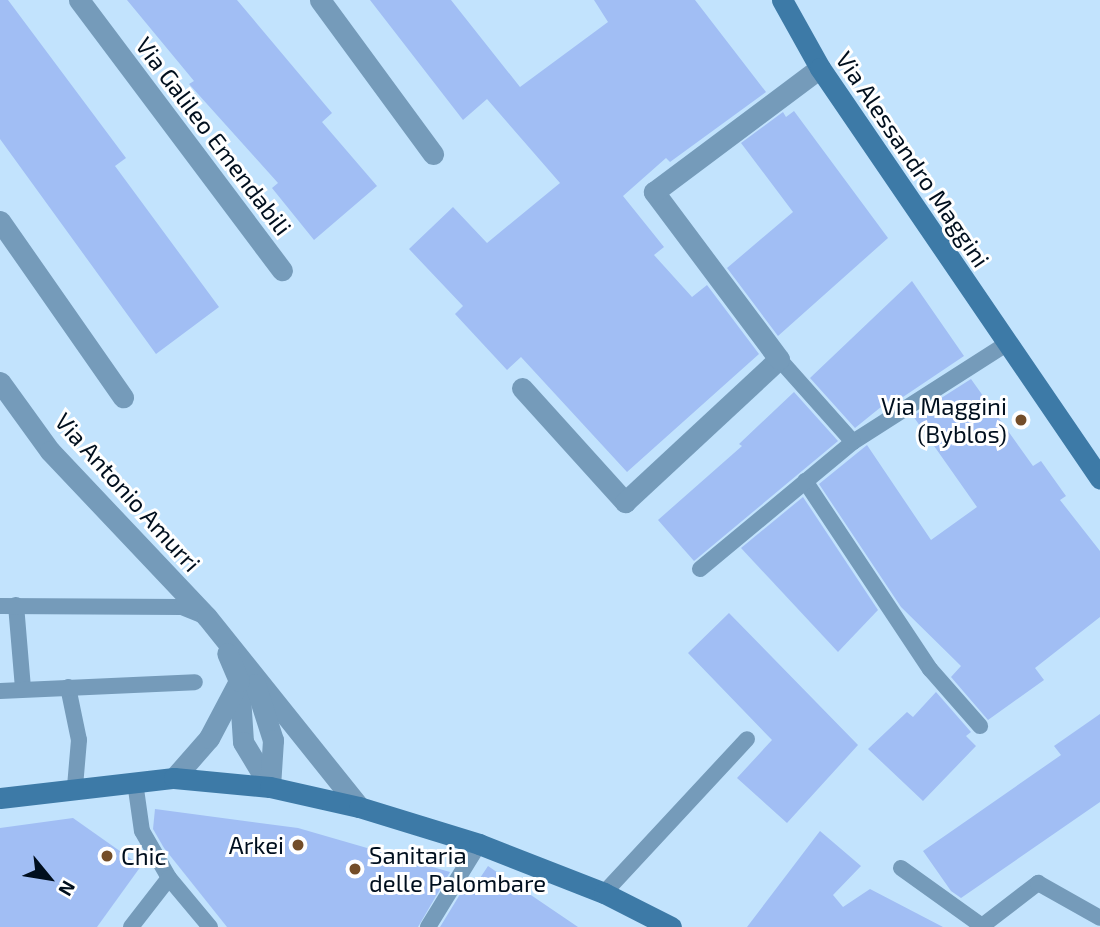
<!DOCTYPE html>
<html>
<head>
<meta charset="utf-8">
<style>
	body { margin:0 }
	#map { position:relative; width:1100px; height:927px; overflow:hidden; background:#c2e3fd; font-family:"Exo 2",sans-serif }
	div>[style] { position:absolute }
	[style*='--x'] { left:calc(var(--x)*1px); top:calc(var(--y)*1px); width:calc(var(--w)*1px); rotate:calc(var(--a)*1deg) }
	.building>* { inset:0; background:#a1bef4 }
	.lane>* { height:16px; margin:-8px; padding:0 8px; transform-origin:8px; border-radius:8px; background:#759bba }
	.street>* { height:21px; margin:-10.5px; padding:0 10.5px; transform-origin:10.5px; border-radius:10.5px; background:#759bba }
	.secondary>* { height:21px; margin:-10.5px; padding:0 10.5px; transform-origin:10.5px; border-radius:10.5px; background:#3d7aa7 }
	.dots>* { width:19px; height:19px; translate:-50% -50%; box-sizing:border-box; border:4px solid #fff; border-radius:50% }
	span { translate:-50% -50%; white-space:nowrap; text-align:center; line-height:1.15; -webkit-text-stroke:6px #fff; paint-order:stroke }
	.street-label { font-size:24px; color:#000f1e }
	.poi-label { font-size:24px; color:#000f1e }
	.right { translate:-100% -50%; text-align:right }
	.left { translate:0 -50%; text-align:left }
	.north { position:absolute; left:14px; top:843px; width:70px; height:70px; -webkit-text-stroke:5px #fff; paint-order:stroke; rotate:120deg; font-size:19px; font-weight:700; line-height:28px; text-align:center; color:#000f1e }
	.north::after { content:''; display:block; margin:auto; width:24px; height:32px; background:#000f1e; clip-path:polygon(50% 0,100% 100%,50% 72%,0 100%) }
</style>
</head>
<body>
<div id="map">
	<div class="building">
		<div style="clip-path:polygon(0 0,8px 0,126px 158px,115px 166px,219px 307px,156px 354px,0 139px)"></div>
		<div style="clip-path:polygon(127px 0,237px 0,332px 113px,322px 122px,377px 186px,314px 240px,272px 188px,278px 183px,189px 84px,194px 81px)"></div>
		<div style="clip-path:polygon(370px 0,451px 0,520px 87px,608px 22px,594px 0,695px 0,766px 92px,670px 162px,666px 158px,623px 196px,664px 247px,654px 255px,692px 297px,707px 285px,759px 354px,627px 472px,521px 357px,507px 370px,455px 314px,463px 306px,409px 249px,453px 207px,487px 243px,560px 183px,487px 99px,463px 120px)"></div>
		<div style="clip-path:polygon(794px 111px,888px 238px,778px 336px,727px 268px,793px 212px,741px 143px,783px 112px,786px 117px)"></div>
		<div style="clip-path:polygon(912px 281px,964px 356px,900px 399px,897px 394px,855px 428px,810px 378px)"></div>
		<div style="clip-path:polygon(971px 379px,1033px 466px,1041px 461px,1066px 496px,1060px 500px,1100px 551px,1100px 617px,1035px 668px,1044px 680px,988px 720px,951px 677px,961px 666px,901px 607px,819px 484px,867px 445px,931px 540px,977px 507px,913px 416px)"></div>
		<div style="clip-path:polygon(794px 392px,838px 441px,694px 561px,658px 520px,742px 446px,739px 444px)"></div>
		<div style="clip-path:polygon(803px 497px,878px 610px,838px 652px,741px 548px)"></div>
		<div style="clip-path:polygon(729px 613px,858px 745px,787px 823px,737px 778px,772px 740px,688px 653px)"></div>
		<div style="clip-path:polygon(936px 692px,971px 732px,966px 736px,976px 746px,923px 801px,868px 749px,907px 712px,913px 717px)"></div>
		<div style="clip-path:polygon(1100px 714px,1100px 802px,961px 898px,951px 891px,923px 851px,1061px 755px,1054px 746px)"></div>
		<div style="clip-path:polygon(155px 809px,298px 828px,450px 872px,418px 927px,227px 927px,164px 848px,153px 829px)"></div>
		<div style="clip-path:polygon(73px 818px,141px 866px,97px 927px,0 927px,0 828px)"></div>
		<div style="clip-path:polygon(820px 831px,861px 866px,833px 895px,843px 907px,870px 889px,943px 927px,747px 927px)"></div>
		<div style="clip-path:polygon(488px 866px,578px 927px,440px 927px,470px 878px,478px 881px)"></div>
	</div>
	<div class="lane">
		<div style="--x:853;--y:442;--w:182;--a:-32.6"></div>
		<div style="--x:805;--y:481;--w:226;--a:56.4"></div>
		<div style="--x:930;--y:669;--w:76;--a:48.7"></div>
		<div style="--x:700;--y:569;--w:199;--a:-39.7"></div>
		<div style="--x:853;--y:442;--w:111;--a:-131.7"></div>
		<div style="--x:16;--y:605;--w:84;--a:85.2"></div>
		<div style="--x:0;--y:606;--w:182;--a:0.3"></div>
		<div style="--x:182;--y:607;--w:24;--a:22"></div>
		<div style="--x:68;--y:687;--w:54;--a:78.3"></div>
		<div style="--x:79;--y:740;--w:47;--a:94.9"></div>
		<div style="--x:0;--y:691;--w:195;--a:-2.6"></div>
		<div style="--x:135;--y:782;--w:49;--a:81.9"></div>
		<div style="--x:142;--y:831;--w:54;--a:60.1"></div>
		<div style="--x:169;--y:878;--w:64;--a:50.1"></div>
		<div style="--x:901;--y:868;--w:100;--a:35.6"></div>
		<div style="--x:982;--y:926;--w:71;--a:-37.5"></div>
		<div style="--x:1038;--y:883;--w:71;--a:29.4"></div>
		<div style="--x:604;--y:893;--w:210;--a:-47.1"></div>
		<div style="--x:131;--y:927;--w:62;--a:-52.2"></div>
		<div style="--x:428;--y:927;--w:97;--a:-58.4"></div>
	</div>
	<div class="street">
		<div style="--x:79;--y:0;--w:338;--a:53.1"></div>
		<div style="--x:320;--y:0;--w:191;--a:53.7"></div>
		<div style="--x:0;--y:221;--w:215;--a:55.1"></div>
		<div style="--x:0;--y:382;--w:85;--a:54.1"></div>
		<div style="--x:50;--y:451;--w:228;--a:46.6"></div>
		<div style="--x:207;--y:617;--w:243;--a:51.3"></div>
		<div style="--x:522;--y:388;--w:154;--a:47.9"></div>
		<div style="--x:625;--y:502;--w:210;--a:-42.9"></div>
		<div style="--x:779;--y:359;--w:209;--a:-126.8"></div>
		<div style="--x:654;--y:192;--w:207;--a:-36.8"></div>
		<div style="--x:239;--y:681;--w:61;--a:86.2"></div>
		<div style="--x:243;--y:742;--w:52;--a:59"></div>
		<div style="--x:255;--y:684;--w:59;--a:72.2"></div>
		<div style="--x:273;--y:740;--w:47;--a:93.7"></div>
		<div style="--x:174;--y:778;--w:53;--a:-48.8"></div>
		<div style="--x:209;--y:738;--w:64;--a:-62.2"></div>
		<div style="--x:239;--y:681;--w:30;--a:-113"></div>
	</div>
	<div class="secondary">
		<div style="--x:782;--y:0;--w:78;--a:60.8"></div>
		<div style="--x:820;--y:68;--w:497;--a:55.7"></div>
		<div style="--x:0;--y:798;--w:175;--a:-6.6"></div>
		<div style="--x:174;--y:778;--w:96;--a:5.4"></div>
		<div style="--x:270;--y:787;--w:91;--a:12.7"></div>
		<div style="--x:359;--y:807;--w:126;--a:17.1"></div>
		<div style="--x:479;--y:844;--w:134;--a:21.4"></div>
		<div style="--x:604;--y:893;--w:75;--a:26.9"></div>
	</div>
	<div class="dots">
		<div style="left:1021px;top:420px;background:#734d29"></div>
		<div style="left:298px;top:845px;background:#734d29"></div>
		<div style="left:107px;top:856px;background:#734d29"></div>
		<div style="left:355px;top:869px;background:#734d29"></div>
	</div>
	<div class="street-label">
		<span style="left:214px;top:136px;rotate:53deg">Via Galileo Emendabili</span>
		<span style="left:913px;top:159px;rotate:56deg">Via Alessandro Maggini</span>
		<span style="left:128px;top:492px;rotate:48deg">Via Antonio Amurri</span>
	</div>
	<div class="poi-label">
		<span class="right" style="left:1007px;top:420px">Via Maggini<br>(Byblos)</span>
		<span class="right" style="left:284px;top:845px">Arkei</span>
		<span class="left" style="left:369px;top:869px">Sanitaria<br>delle Palombare</span>
		<span class="left" style="left:121px;top:856px">Chic</span>
	</div>
	<div class="north">N</div>
</div>
</body>
</html>
